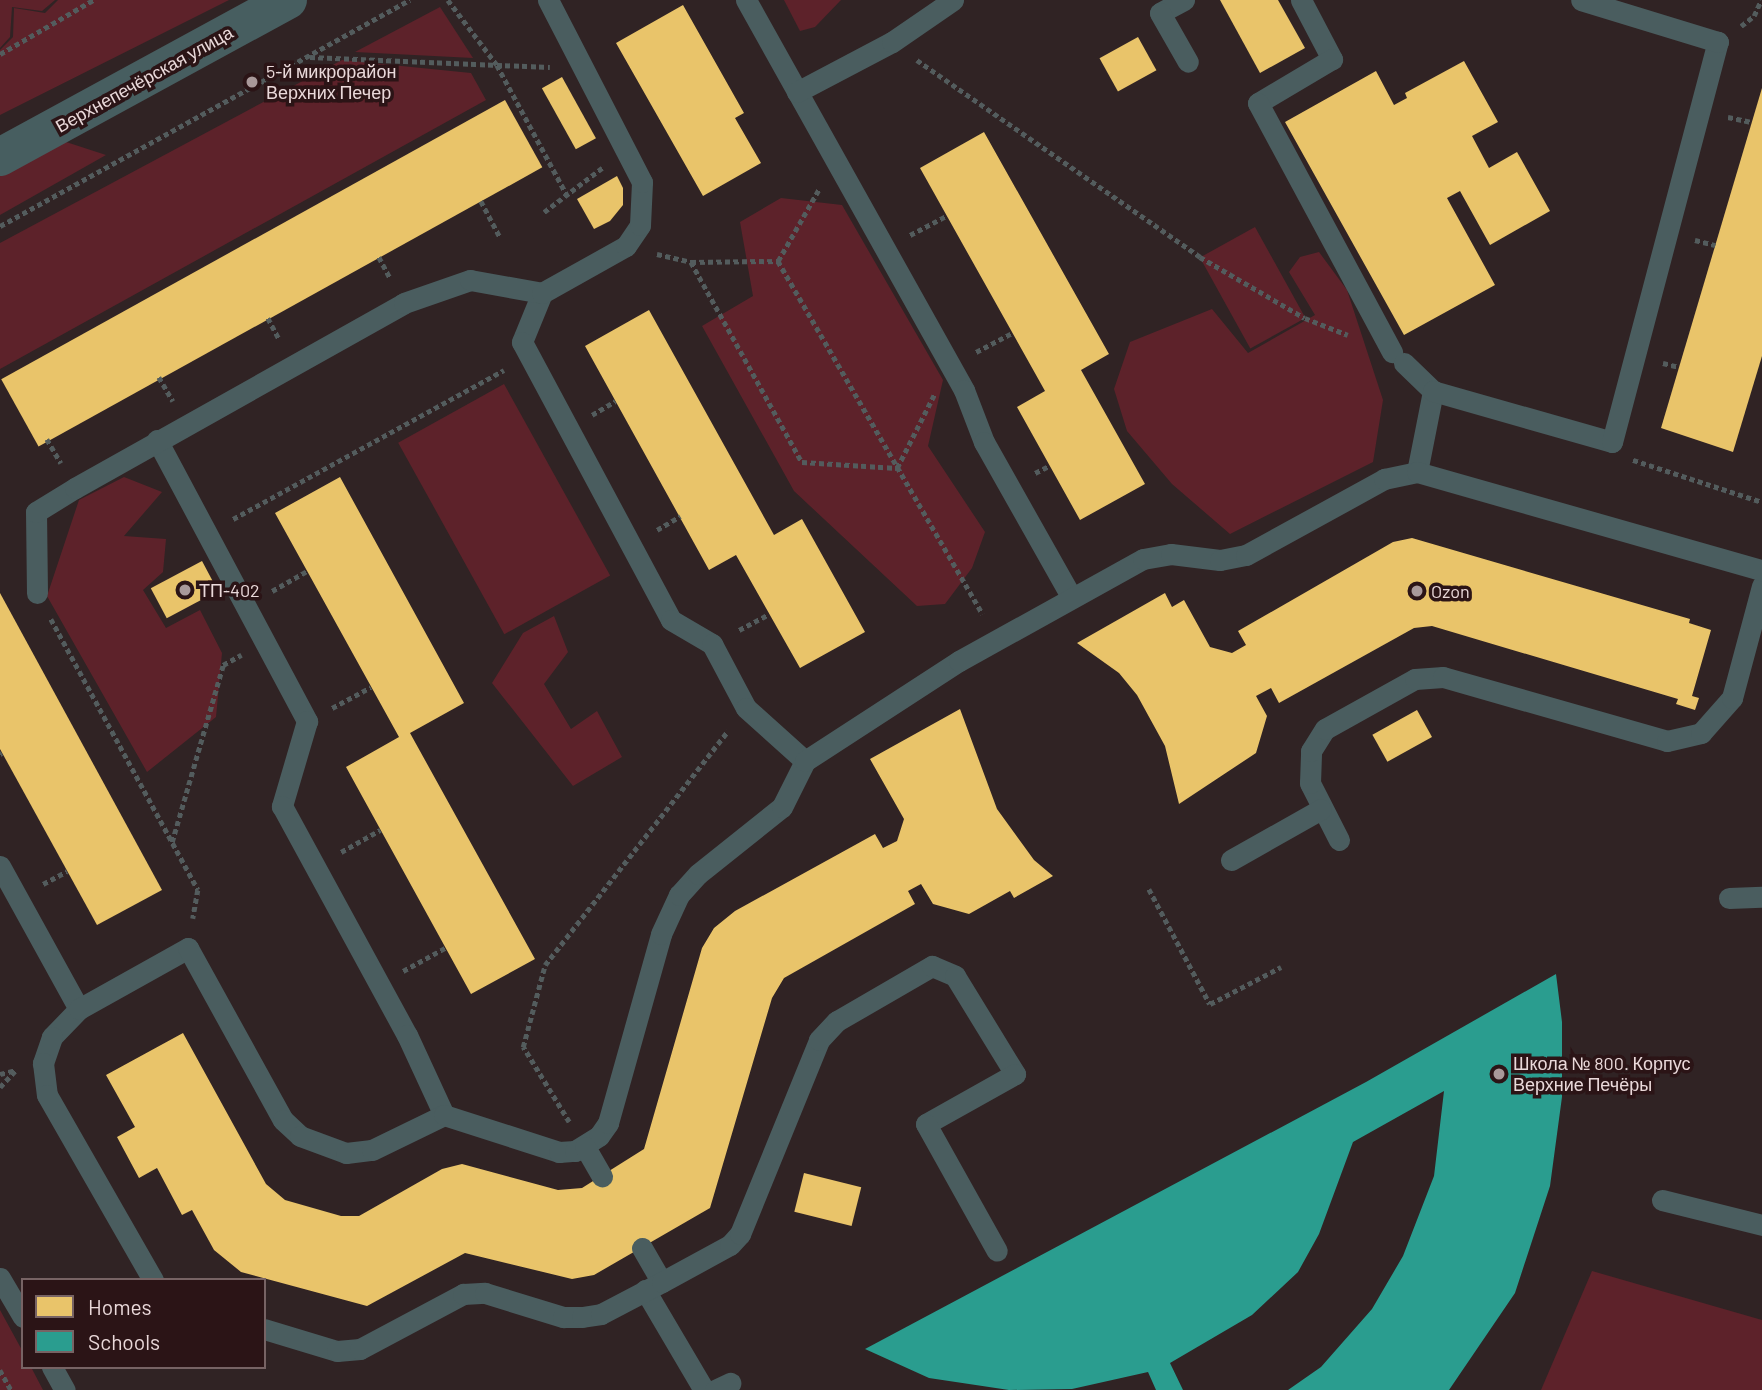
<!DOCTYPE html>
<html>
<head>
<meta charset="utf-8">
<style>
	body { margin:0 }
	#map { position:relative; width:1762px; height:1390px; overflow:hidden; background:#302324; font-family:Barlow,sans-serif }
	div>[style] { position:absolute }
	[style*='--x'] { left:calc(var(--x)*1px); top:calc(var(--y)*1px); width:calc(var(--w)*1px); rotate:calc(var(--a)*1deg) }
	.green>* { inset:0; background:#5d222a; transform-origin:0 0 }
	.homes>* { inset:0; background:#e9c46a; transform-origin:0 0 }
	.schools>* { inset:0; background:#2a9d8f }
	.path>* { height:4.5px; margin-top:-2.25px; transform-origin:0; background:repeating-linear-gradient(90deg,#535c5d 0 5px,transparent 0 8.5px) }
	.lane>* { height:21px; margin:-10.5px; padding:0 10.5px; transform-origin:10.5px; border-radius:10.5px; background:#4a5d5f }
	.secondary>* { height:38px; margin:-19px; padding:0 19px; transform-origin:19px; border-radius:19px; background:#475e60 }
	.dots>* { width:19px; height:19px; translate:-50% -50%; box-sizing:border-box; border:4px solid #2b1416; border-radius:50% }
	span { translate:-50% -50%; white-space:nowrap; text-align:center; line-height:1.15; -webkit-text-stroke:7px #2b1416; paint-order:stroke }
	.poi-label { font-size:18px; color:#ead9da }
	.left { translate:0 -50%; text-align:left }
	.street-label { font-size:18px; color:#ead9da }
	.legend { position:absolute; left:21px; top:1278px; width:245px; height:91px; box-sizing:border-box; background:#2b1416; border:2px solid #776364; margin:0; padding:9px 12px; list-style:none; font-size:21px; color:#ead9da }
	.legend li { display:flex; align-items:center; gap:14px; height:35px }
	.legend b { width:35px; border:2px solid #776364 }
</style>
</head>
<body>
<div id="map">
	<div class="green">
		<div style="clip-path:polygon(0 0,55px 0,42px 11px,12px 7px,10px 37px,0 48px)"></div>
		<div style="clip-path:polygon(58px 0,229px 0,0 115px,0 50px,13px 37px,14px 8px,45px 13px)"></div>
		<div style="clip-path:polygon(784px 0,841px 0,815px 27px,800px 31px)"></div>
		<div style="clip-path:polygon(440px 7px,473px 58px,355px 52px)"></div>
		<div style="clip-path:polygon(342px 60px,471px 73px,486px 100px,0 369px,0 243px)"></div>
		<div style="clip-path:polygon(63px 141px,106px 155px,0 215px,0 176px)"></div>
		<div style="clip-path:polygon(781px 198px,842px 205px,943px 380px,928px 446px,985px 532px,972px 568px,945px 604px,917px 606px,794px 491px,702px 326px,753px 296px,740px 222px)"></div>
		<div style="left:1255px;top:227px;width:104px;height:63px;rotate:61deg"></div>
		<div style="clip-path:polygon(1319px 252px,1347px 290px,1383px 400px,1373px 462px,1230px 534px,1172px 484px,1127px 431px,1114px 389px,1130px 342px,1212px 309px,1248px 353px,1315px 315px,1289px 272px,1300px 257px)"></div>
		<div style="left:504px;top:384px;width:219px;height:121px;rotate:61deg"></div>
		<div style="clip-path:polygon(124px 477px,162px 492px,124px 536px,166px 539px,163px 572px,143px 590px,166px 628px,200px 610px,222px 653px,216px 717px,147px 772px,47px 596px,79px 500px)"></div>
		<div style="clip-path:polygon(554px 616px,568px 652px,544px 684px,571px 729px,597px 711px,622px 757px,573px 786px,492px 683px,523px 633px)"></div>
		<div style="clip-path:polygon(1592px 1271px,1762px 1320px,1762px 1390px,1541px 1390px)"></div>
		<div style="clip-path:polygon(0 1310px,23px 1352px,23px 1367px,31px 1367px,43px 1390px,0 1390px)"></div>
	</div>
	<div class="homes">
		<div style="clip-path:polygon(1220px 0,1278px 0,1305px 48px,1260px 73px)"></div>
		<div style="clip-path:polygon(683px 5px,744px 113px,735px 118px,761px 163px,703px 196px,616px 43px)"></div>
		<div style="left:1138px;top:37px;width:38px;height:44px;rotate:61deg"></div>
		<div style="clip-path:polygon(1464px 61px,1498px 122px,1472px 136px,1489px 168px,1517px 152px,1550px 211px,1490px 245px,1460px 191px,1447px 198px,1495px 285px,1404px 335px,1285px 122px,1376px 71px,1394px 105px,1407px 98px,1405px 93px)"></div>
		<div style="left:562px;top:77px;width:70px;height:23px;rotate:61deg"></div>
		<div style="clip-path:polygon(1762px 88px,1762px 356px,1733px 452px,1661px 428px)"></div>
		<div style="left:505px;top:100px;width:77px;height:576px;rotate:61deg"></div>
		<div style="clip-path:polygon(984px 132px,1109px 354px,1081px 370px,1145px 484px,1080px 520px,1017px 407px,1045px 391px,920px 168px)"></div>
		<div style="clip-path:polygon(617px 176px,623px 188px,623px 205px,610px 221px,594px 229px,577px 199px)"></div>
		<div style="clip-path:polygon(649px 310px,774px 535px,802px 519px,865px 632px,800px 668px,736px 555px,709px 570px,585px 346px)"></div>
		<div style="clip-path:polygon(340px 477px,464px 703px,410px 733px,535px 959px,471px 994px,346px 767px,399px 737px,275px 513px)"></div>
		<div style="clip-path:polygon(1412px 538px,1690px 619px,1689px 623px,1711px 630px,1692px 696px,1699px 698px,1695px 710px,1676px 704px,1678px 699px,1432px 626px,1414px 628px,1279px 703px,1271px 688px,1256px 696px,1267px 716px,1256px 753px,1179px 804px,1165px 746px,1137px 695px,1119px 673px,1077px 643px,1165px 593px,1172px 607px,1184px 600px,1210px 647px,1232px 653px,1246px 645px,1238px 631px,1393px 542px)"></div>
		<div style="left:202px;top:561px;width:34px;height:58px;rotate:62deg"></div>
		<div style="clip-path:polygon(0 593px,162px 890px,97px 925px,0 749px)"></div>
		<div style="clip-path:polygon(960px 709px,997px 809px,1034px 860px,1053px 876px,1014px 898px,1010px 891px,969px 914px,933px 904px,921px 884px,908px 891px,915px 904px,784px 978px,772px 998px,710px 1208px,594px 1275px,572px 1279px,465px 1253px,367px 1306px,241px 1272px,214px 1250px,192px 1210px,182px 1215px,157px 1168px,139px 1178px,117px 1137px,135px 1127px,106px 1075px,183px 1033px,266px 1184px,285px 1200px,341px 1216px,359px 1216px,442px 1169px,462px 1164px,558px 1190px,582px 1188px,644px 1149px,702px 948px,714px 928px,735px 911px,875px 834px,883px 848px,897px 841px,904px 819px,870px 759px)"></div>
		<div style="left:1417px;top:710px;width:31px;height:51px;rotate:61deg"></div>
		<div style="left:804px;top:1173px;width:59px;height:40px;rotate:14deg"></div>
	</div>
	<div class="schools">
		<div style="clip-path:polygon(1556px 974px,1562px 1022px,1562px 1097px,1550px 1186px,1515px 1293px,1449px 1390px,1288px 1390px,1321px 1367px,1372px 1309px,1403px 1256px,1434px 1176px,1444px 1091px,1353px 1142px,1319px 1234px,1298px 1272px,1252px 1315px,1170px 1363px,1183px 1390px,1156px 1390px,1148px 1372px,1072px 1389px,1009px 1390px,929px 1378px,865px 1349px,1366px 1082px)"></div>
	</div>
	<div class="path">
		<div style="--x:448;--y:0;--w:81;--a:53"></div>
		<div style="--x:497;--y:65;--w:150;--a:61.7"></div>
		<div style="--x:1741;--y:26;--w:16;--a:-38"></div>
		<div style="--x:1754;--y:16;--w:17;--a:-66"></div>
		<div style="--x:0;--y:54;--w:108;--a:-30.1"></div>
		<div style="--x:310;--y:57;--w:240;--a:2.4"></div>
		<div style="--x:917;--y:60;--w:345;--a:34.8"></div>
		<div style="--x:1200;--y:257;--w:121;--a:30.2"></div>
		<div style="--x:1305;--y:318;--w:46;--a:21.6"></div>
		<div style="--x:1728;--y:117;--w:24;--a:12"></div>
		<div style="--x:481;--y:201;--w:41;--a:62.2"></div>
		<div style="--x:544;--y:212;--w:73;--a:-37.2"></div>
		<div style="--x:0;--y:226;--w:468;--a:-28.9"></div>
		<div style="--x:910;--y:235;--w:41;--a:-27.8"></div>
		<div style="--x:1695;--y:240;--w:21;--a:14"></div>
		<div style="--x:657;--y:254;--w:35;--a:13"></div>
		<div style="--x:691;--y:262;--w:87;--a:-0.7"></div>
		<div style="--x:379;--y:257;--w:24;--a:62"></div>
		<div style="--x:778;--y:261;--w:408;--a:59.9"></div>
		<div style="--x:778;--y:261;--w:83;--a:-60.3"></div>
		<div style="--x:691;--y:262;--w:229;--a:61"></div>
		<div style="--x:802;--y:462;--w:95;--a:3.6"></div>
		<div style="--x:897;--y:468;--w:82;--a:-63.1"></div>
		<div style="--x:268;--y:318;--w:24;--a:62"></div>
		<div style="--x:976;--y:352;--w:41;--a:-27.8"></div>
		<div style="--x:1663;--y:363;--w:16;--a:14"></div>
		<div style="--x:159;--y:377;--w:28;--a:60"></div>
		<div style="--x:592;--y:415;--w:27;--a:-31"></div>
		<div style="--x:47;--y:439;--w:28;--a:60"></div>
		<div style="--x:1633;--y:460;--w:136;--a:18"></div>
		<div style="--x:1035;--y:473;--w:16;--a:-27"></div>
		<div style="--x:233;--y:519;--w:309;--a:-28.8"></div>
		<div style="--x:657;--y:530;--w:27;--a:-31"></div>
		<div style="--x:272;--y:591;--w:40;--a:-29.7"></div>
		<div style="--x:51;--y:619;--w:308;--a:61.5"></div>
		<div style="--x:198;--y:890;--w:29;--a:100"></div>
		<div style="--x:739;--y:630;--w:34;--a:-28"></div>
		<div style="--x:332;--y:708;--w:44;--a:-28.3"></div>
		<div style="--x:0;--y:754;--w:2;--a:-27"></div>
		<div style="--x:172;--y:842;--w:184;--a:-73.9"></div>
		<div style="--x:223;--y:665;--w:21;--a:-29"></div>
		<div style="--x:341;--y:852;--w:45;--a:-29.4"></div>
		<div style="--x:43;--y:884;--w:27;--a:-28"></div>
		<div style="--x:1149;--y:889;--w:130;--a:62.1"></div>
		<div style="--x:1210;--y:1004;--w:80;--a:-27.5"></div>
		<div style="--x:403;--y:971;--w:48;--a:-28.7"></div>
		<div style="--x:0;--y:1074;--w:16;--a:-14"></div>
		<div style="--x:0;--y:1087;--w:22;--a:-47"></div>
		<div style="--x:569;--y:1122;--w:88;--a:-121.5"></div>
		<div style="--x:523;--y:1047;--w:85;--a:-75"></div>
		<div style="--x:545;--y:965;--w:297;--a:-52"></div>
		<div style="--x:0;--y:1370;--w:23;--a:61"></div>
	</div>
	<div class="lane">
		<div style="--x:746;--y:0;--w:447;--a:60.8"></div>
		<div style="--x:964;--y:390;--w:56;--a:69"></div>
		<div style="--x:984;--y:442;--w:179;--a:60.6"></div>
		<div style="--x:1184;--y:0;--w:27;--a:152"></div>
		<div style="--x:1160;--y:13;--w:56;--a:60.3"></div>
		<div style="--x:1301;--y:0;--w:67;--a:62.3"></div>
		<div style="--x:1332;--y:59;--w:86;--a:149.3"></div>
		<div style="--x:1258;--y:103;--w:283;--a:61.7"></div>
		<div style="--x:797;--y:92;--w:107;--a:-27.8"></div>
		<div style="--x:892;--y:42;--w:74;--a:-34.5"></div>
		<div style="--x:542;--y:293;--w:53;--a:112.2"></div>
		<div style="--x:522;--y:342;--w:315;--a:61.8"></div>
		<div style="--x:671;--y:620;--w:48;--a:30.3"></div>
		<div style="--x:712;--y:644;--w:72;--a:62"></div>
		<div style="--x:746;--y:708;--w:79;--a:41.9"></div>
		<div style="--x:1404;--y:363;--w:40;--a:44"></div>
		<div style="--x:157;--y:440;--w:319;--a:61.9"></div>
		<div style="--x:307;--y:721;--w:89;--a:106.4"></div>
		<div style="--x:282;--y:806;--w:261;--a:61.4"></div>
		<div style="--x:407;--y:1035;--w:88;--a:65.2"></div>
		<div style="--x:1417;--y:472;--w:83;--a:-78.8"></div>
		<div style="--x:1433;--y:391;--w:186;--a:15.9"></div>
		<div style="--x:1612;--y:442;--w:414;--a:-75.2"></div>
		<div style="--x:1718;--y:42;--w:143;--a:-163"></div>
		<div style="--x:37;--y:593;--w:81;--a:-90.7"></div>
		<div style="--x:36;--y:512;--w:46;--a:-31.6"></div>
		<div style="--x:75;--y:488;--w:377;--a:-29.3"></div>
		<div style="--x:404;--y:303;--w:70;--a:-19.2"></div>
		<div style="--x:470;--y:280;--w:73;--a:10.2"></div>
		<div style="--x:542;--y:293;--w:96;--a:-29.2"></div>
		<div style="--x:626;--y:246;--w:25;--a:-56"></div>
		<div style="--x:640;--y:225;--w:43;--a:-87.3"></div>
		<div style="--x:642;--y:182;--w:205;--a:-117.3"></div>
		<div style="--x:1339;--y:840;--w:64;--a:-117"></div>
		<div style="--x:1310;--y:783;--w:32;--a:-88"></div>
		<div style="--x:1311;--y:751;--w:26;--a:-58"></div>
		<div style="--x:1325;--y:729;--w:103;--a:-29.1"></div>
		<div style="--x:1415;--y:679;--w:28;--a:-4"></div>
		<div style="--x:1443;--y:677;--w:233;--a:15.9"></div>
		<div style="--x:1667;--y:741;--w:35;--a:-13"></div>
		<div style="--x:1701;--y:733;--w:47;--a:-48.5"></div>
		<div style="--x:1732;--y:698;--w:116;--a:-75"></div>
		<div style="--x:1231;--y:860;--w:103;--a:-29.5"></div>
		<div style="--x:0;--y:866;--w:163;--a:61.1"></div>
		<div style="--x:79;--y:1009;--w:39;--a:134"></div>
		<div style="--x:52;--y:1037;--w:28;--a:109"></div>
		<div style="--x:43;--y:1063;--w:32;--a:83"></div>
		<div style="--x:47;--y:1095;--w:213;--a:60.2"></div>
		<div style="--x:1729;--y:898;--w:33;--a:-2"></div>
		<div style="--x:79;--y:1009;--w:125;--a:-29.2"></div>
		<div style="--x:188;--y:948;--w:196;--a:61.1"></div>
		<div style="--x:283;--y:1120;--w:23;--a:43"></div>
		<div style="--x:300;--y:1136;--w:49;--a:20.3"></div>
		<div style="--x:346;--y:1153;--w:26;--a:-7"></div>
		<div style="--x:372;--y:1150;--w:80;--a:-25.9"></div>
		<div style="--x:444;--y:1115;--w:121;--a:17.8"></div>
		<div style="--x:559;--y:1152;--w:16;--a:-4"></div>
		<div style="--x:575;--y:1151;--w:28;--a:-32"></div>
		<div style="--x:599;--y:1136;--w:16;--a:-55"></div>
		<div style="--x:608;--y:1123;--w:196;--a:-74.3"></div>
		<div style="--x:661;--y:934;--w:43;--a:-65.2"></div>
		<div style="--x:679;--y:895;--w:28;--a:-48"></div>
		<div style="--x:698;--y:874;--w:107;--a:-38.6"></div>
		<div style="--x:782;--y:807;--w:51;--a:-63.4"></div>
		<div style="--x:805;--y:761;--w:184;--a:-33"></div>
		<div style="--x:959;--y:661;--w:210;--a:-29"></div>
		<div style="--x:1143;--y:559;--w:28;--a:-10"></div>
		<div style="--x:1171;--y:554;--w:49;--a:7"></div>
		<div style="--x:1220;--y:560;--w:26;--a:-11"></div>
		<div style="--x:1246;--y:555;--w:158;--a:-28.8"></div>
		<div style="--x:1384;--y:479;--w:34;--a:-12"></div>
		<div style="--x:1417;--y:472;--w:359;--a:15.9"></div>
		<div style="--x:585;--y:1147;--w:34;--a:60"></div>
		<div style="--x:1662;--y:1200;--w:103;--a:14"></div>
		<div style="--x:642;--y:1248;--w:39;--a:60"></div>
		<div style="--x:0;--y:1278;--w:45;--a:59.5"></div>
		<div style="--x:645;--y:1290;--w:116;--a:59.5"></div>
		<div style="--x:264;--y:1329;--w:76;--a:16.8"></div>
		<div style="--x:337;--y:1351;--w:23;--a:-5"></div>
		<div style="--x:360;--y:1349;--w:117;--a:-28.1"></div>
		<div style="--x:463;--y:1294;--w:22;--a:-3"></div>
		<div style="--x:485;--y:1293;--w:82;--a:17.1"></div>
		<div style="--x:563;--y:1317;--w:19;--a:0"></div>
		<div style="--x:582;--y:1317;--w:19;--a:-9"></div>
		<div style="--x:601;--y:1314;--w:69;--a:-27.7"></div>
		<div style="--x:662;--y:1282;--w:77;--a:-28.6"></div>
		<div style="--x:730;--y:1245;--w:15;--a:-48"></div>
		<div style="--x:740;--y:1234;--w:209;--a:-67.8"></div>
		<div style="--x:819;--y:1040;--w:26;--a:-47"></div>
		<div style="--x:837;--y:1021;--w:110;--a:-30.1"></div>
		<div style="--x:932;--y:966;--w:25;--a:23"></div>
		<div style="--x:955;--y:976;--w:115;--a:58.5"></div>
		<div style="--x:1015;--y:1074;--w:102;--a:150.7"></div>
		<div style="--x:926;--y:1124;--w:145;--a:60.8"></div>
		<div style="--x:52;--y:1367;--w:26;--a:61"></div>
		<div style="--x:715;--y:1390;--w:17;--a:-25"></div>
	</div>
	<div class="secondary">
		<div style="--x:0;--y:157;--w:328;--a:-28.6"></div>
	</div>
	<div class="dots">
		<div style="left:252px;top:82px;background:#a9999a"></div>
		<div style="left:185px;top:590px;background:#a9999a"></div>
		<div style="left:1417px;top:591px;background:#a9999a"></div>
		<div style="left:1499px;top:1074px;background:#a9999a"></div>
	</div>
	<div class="poi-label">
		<span class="left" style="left:266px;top:82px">5-й микрорайон<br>Верхних Печер</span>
		<span class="left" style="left:199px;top:590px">ТП-402</span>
		<span class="left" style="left:1431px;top:591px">Ozon</span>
		<span class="left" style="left:1513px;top:1074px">Школа № 800. Корпус<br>Верхние Печёры</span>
	</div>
	<div class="street-label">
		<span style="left:144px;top:79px;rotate:-29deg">Верхнепечёрская улица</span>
	</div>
	<ul class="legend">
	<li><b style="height:19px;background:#e9c46a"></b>Homes</li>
	<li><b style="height:19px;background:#2a9d8f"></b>Schools</li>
	</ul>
</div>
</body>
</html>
